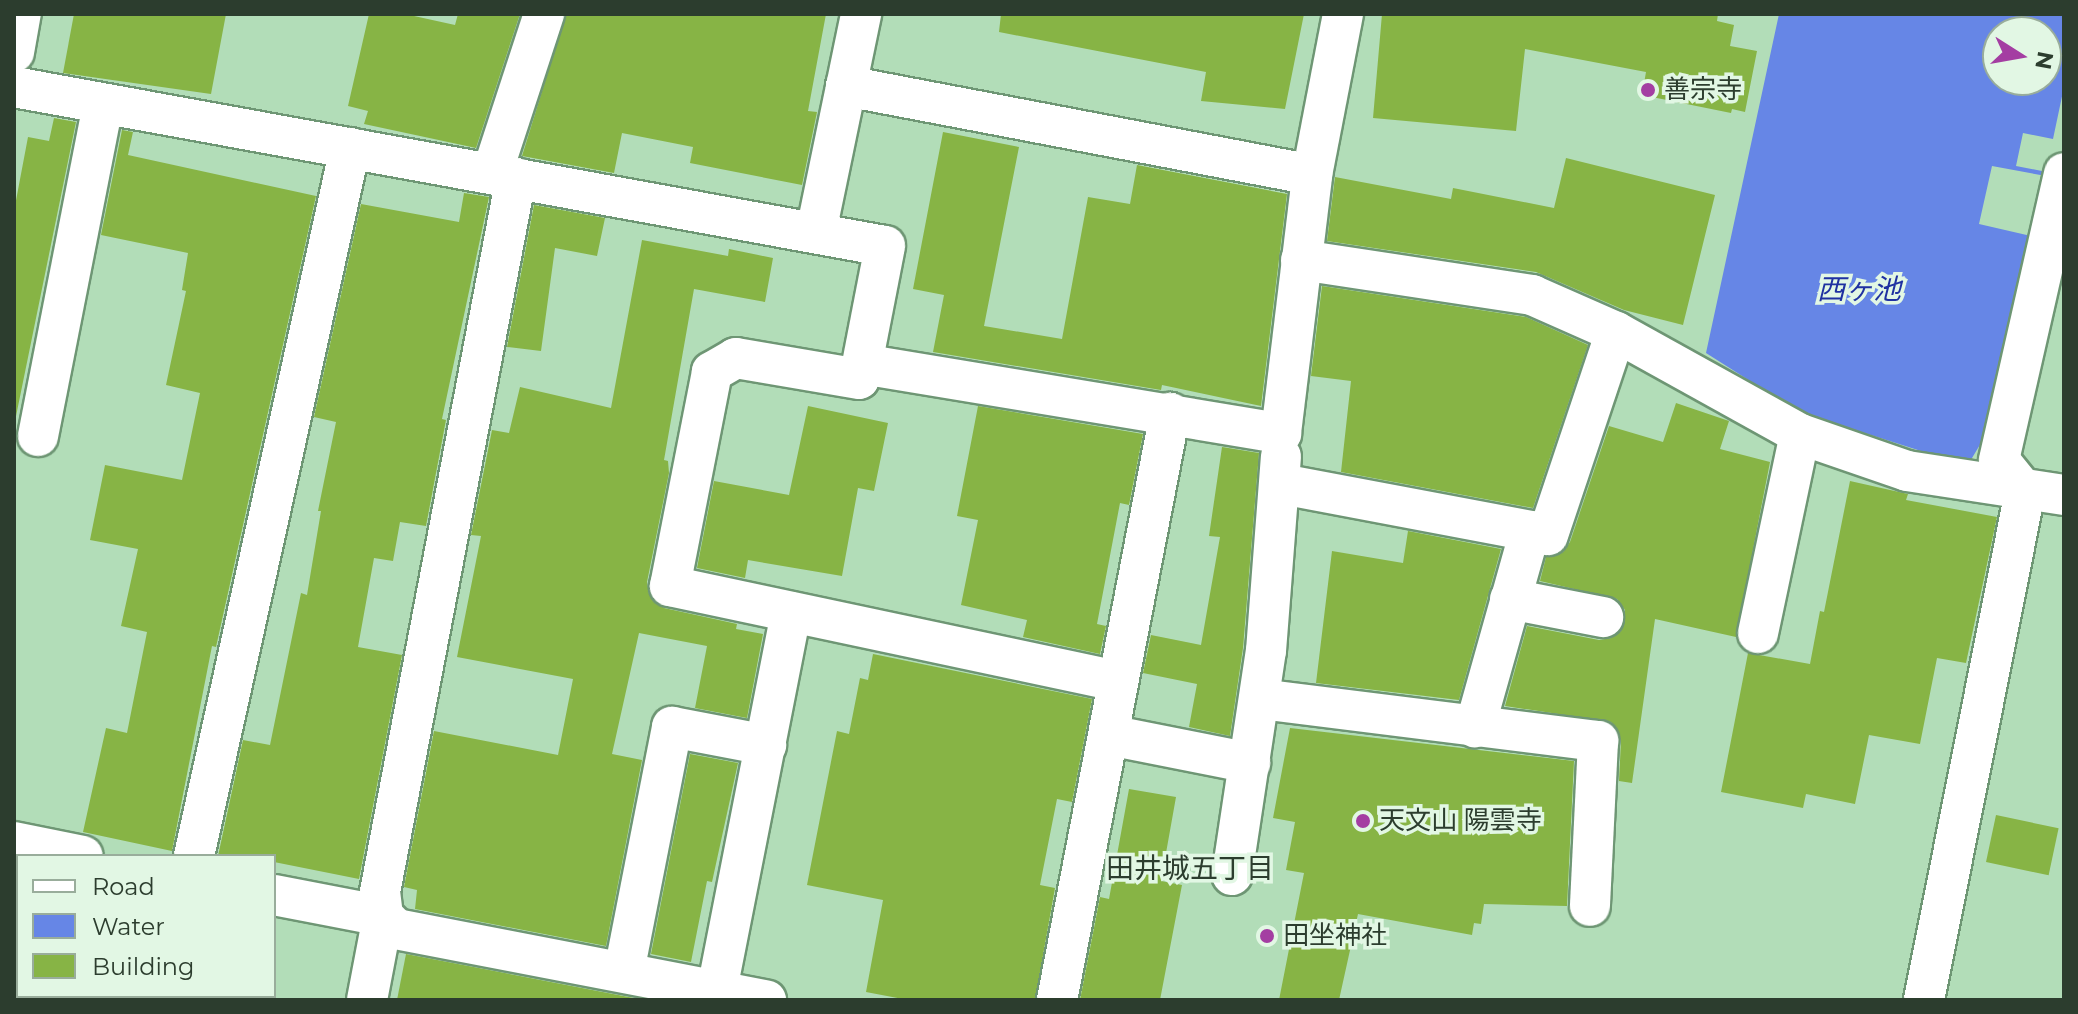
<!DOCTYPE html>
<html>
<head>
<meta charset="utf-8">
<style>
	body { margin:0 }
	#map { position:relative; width:2078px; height:1014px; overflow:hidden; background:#b2ddb8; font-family:Montserrat,"Noto Sans JP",sans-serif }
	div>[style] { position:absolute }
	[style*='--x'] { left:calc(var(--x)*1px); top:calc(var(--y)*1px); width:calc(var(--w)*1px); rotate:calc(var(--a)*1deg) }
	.water>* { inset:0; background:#6686e6 }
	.building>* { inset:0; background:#87b445; transform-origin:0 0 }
	.roads { filter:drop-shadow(2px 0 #6e9674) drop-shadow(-2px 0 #6e9674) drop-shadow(0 2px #6e9674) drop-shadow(0 -2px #6e9674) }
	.street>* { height:40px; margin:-20px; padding:0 20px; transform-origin:20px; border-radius:20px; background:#fff }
	.dots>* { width:22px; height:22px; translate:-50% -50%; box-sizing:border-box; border:4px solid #e2f7e4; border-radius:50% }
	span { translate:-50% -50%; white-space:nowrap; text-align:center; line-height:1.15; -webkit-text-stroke:7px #e2f7e4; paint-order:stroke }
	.poi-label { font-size:26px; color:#2c3d2e }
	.left { translate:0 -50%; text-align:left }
	.water-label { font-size:28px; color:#1f31a1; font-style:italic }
	.neighbourhood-label { font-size:28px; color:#2c3d2e }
	.frame { position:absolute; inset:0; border:16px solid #2c3d2e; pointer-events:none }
	.legend { position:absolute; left:16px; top:854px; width:260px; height:144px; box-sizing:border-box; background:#e2f7e4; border:2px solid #99ad9b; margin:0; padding:10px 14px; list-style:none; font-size:24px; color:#2c3d2e }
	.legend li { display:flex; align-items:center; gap:16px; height:40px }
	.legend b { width:40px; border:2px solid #99ad9b }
	.north { position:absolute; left:1982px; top:16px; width:80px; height:80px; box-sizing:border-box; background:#e2f7e4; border:2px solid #99ad9b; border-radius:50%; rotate:101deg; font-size:22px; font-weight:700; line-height:32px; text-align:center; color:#2c3d2e }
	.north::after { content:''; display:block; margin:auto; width:28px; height:36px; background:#a43ea2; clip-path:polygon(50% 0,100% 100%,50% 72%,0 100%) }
</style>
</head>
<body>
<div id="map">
	<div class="water">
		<div style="clip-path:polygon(evenodd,1779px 14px,2064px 14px,2064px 87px,2053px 139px,2023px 133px,2016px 166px,2047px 172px,2046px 176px,1992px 166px,1979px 224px,2031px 236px,1984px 438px,1969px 463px,1946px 459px,1799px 412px,1706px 353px,1779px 14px,1998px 32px,2046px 32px,2046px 80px,1998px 80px,1998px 32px)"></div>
	</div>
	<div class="building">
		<div style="clip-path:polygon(74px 14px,226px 14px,211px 94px,63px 73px)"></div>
		<div style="clip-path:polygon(369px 14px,405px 14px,455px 25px,458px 14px,520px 14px,476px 148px,364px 124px,368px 111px,348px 106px)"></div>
		<div style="clip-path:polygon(566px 14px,826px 14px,808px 111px,817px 112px,802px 185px,690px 163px,693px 147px,622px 133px,614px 173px,522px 156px)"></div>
		<div style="clip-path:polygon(1001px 14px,1304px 14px,1285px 109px,1201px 101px,1206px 72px,999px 32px)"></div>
		<div style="clip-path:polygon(1382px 14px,1718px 14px,1717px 21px,1734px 25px,1730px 46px,1757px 51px,1745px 112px,1732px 109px,1731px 113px,1642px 95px,1646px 72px,1525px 49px,1516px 131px,1373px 118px)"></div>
		<div style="clip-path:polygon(54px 118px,76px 122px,14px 426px,14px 211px,28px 137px,49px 141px)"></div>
		<div style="clip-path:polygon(122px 130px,133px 132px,128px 155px,316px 196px,216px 647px,212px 646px,172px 851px,83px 832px,106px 728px,127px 733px,147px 632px,121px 626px,138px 549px,90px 540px,105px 465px,182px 480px,200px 393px,166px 385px,186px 291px,182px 290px,188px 253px,101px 235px)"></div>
		<div style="clip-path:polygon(943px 132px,1019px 147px,984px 326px,1062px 339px,1088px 197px,1130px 204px,1137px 165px,1287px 194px,1261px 406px,1162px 385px,1161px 390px,933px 352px,944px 295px,913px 289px)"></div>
		<div style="clip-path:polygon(1566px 158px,1715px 195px,1683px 325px,1624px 310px,1536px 272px,1327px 241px,1335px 177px,1451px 199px,1453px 188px,1554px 208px)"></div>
		<div style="clip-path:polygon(464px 193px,489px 197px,442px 419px,446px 420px,426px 526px,400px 522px,393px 561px,374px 558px,358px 647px,402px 655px,359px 879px,274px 862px,274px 856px,218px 856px,243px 740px,270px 745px,301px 593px,307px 595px,321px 511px,318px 511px,336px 422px,314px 417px,361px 204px,459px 222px)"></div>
		<div style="clip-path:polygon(534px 205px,605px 218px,597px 256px,555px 248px,541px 351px,507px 347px)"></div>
		<div style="clip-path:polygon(642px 240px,728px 256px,729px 249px,773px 258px,765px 302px,694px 289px,664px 460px,668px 461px,669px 473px,647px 582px,649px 594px,664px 608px,737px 624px,736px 629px,763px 634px,747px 718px,695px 708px,707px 646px,639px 633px,612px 754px,642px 760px,606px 946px,415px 909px,417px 890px,404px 887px,434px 731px,558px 755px,573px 679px,457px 657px,481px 536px,471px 535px,492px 430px,509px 433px,520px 387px,611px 408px)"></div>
		<div style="clip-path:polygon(1322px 286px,1526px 317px,1588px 345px,1533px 508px,1341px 472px,1351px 381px,1311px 376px)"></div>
		<div style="clip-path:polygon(1676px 403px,1729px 421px,1720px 449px,1770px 462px,1736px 637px,1655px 619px,1632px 783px,1619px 781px,1621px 741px,1611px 722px,1505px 706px,1527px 626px,1599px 640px,1611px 638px,1621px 631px,1625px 610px,1617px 599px,1540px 581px,1546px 557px,1563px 552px,1570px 542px,1609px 426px,1663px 442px)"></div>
		<div style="clip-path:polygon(808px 406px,888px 423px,874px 491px,858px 488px,842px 576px,748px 560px,745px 578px,697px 568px,714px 481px,789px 495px)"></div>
		<div style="clip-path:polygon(978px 406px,1143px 434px,1129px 505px,1120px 503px,1097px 624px,1106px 626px,1100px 654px,1023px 637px,1027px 620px,961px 605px,978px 520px,957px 516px)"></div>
		<div style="clip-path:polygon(1222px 447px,1259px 453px,1243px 648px,1230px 736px,1189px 727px,1197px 684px,1143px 673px,1151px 635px,1201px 645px,1220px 537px,1209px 536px)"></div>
		<div style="clip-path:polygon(1850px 481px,1908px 494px,1906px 500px,1997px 517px,1966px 663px,1937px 658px,1920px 744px,1869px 735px,1855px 804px,1806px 794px,1803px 808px,1721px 792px,1748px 653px,1810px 664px,1820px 611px,1824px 612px)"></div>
		<div style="clip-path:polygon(1408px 531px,1501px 549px,1459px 700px,1316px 683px,1332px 551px,1403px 563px)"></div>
		<div style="clip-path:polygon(873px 654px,1092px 699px,1072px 802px,1057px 799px,1040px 885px,1055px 888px,1035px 1000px,908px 1000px,866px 992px,883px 900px,807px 885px,837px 731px,849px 734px,860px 678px,868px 680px)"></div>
		<div style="clip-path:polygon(1290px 728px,1574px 761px,1567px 906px,1484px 904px,1481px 924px,1474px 923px,1472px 935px,1358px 914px,1339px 1000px,1279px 1000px,1304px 873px,1286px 870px,1295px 822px,1273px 818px)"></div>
		<div style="clip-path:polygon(690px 754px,738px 763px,712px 882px,707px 881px,691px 962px,651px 954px)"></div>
		<div style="clip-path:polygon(1129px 789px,1176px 797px,1161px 881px,1182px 885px,1160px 1000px,1080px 1000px,1100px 897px,1109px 899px)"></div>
		<div style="left:1996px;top:815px;width:64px;height:48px;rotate:12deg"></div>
		<div style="clip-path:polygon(406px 954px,644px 1000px,397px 1000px)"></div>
	</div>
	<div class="roads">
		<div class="street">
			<div style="--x:14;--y:52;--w:39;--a:-80"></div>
			<div style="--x:846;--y:86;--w:474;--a:10.8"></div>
			<div style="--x:14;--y:87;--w:885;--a:10.35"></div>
			<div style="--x:885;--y:246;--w:120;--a:101"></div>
			<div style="--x:862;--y:364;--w:425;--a:9.4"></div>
			<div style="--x:1281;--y:433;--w:260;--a:-83.1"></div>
			<div style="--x:1312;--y:175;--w:164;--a:-79.1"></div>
			<div style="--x:492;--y:173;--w:167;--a:-71.9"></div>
			<div style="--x:816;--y:232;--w:223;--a:-78.3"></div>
			<div style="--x:1301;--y:260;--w:234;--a:8.6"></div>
			<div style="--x:1532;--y:295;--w:92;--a:23.8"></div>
			<div style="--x:1616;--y:332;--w:210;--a:29"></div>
			<div style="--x:1800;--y:434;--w:113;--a:19.1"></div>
			<div style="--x:1907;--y:471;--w:159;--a:8.7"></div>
			<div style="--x:862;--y:364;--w:15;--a:101"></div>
			<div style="--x:859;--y:379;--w:125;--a:-170.3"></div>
			<div style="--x:736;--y:358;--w:28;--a:150"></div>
			<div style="--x:712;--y:372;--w:218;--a:101.1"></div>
			<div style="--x:670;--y:586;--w:458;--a:12"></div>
			<div style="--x:38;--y:436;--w:337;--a:-78.9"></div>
			<div style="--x:1282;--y:484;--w:252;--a:10.7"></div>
			<div style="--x:1530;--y:531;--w:204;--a:105.7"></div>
			<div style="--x:2025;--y:492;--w:41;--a:-129.1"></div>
			<div style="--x:1999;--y:460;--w:294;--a:-77.2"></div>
			<div style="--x:1530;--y:531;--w:18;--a:13"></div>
			<div style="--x:1548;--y:535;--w:214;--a:-71.5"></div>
			<div style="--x:1510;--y:599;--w:95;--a:11"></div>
			<div style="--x:1758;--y:633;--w:203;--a:-78.1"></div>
			<div style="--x:1260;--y:699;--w:341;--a:7.1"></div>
			<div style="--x:1598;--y:741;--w:165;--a:92.8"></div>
			<div style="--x:1109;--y:735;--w:144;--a:11.2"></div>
			<div style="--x:14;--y:842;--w:70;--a:11.5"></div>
			<div style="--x:194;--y:856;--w:725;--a:-77.57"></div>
			<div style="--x:1232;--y:875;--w:227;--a:-81.4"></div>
			<div style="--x:1266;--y:651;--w:195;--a:-85.6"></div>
			<div style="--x:274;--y:895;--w:111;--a:10.9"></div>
			<div style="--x:383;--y:916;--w:18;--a:45"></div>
			<div style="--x:396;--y:929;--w:377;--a:10.9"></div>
			<div style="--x:624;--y:972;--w:250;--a:-78.9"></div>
			<div style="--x:672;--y:727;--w:96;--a:10.8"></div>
			<div style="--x:717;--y:990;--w:385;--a:-78.9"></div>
			<div style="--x:367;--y:1000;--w:86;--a:-79.2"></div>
			<div style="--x:383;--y:916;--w:24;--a:-97"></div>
			<div style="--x:380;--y:892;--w:727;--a:-79.22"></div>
			<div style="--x:1057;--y:1000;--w:598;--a:-79.1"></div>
			<div style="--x:1924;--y:1000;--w:518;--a:-78.76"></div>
		</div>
	</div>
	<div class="dots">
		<div style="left:1648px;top:90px;background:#a43ea2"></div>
		<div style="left:1363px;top:821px;background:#a43ea2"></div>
		<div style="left:1267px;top:936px;background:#a43ea2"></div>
	</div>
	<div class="poi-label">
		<span class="left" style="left:1664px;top:90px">善宗寺</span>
		<span class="left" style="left:1379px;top:821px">天文山 陽雲寺</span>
		<span class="left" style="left:1283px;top:936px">田坐神社</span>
	</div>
	<div class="water-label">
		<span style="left:1859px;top:289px">西ヶ池</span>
	</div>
	<div class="neighbourhood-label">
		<span style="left:1190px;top:868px">田井城五丁目</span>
	</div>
	<div class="frame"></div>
	<ul class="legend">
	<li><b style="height:10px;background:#fff"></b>Road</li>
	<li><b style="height:22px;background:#6686e6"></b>Water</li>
	<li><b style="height:22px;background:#87b445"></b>Building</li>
	</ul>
	<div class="north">N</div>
</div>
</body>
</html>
